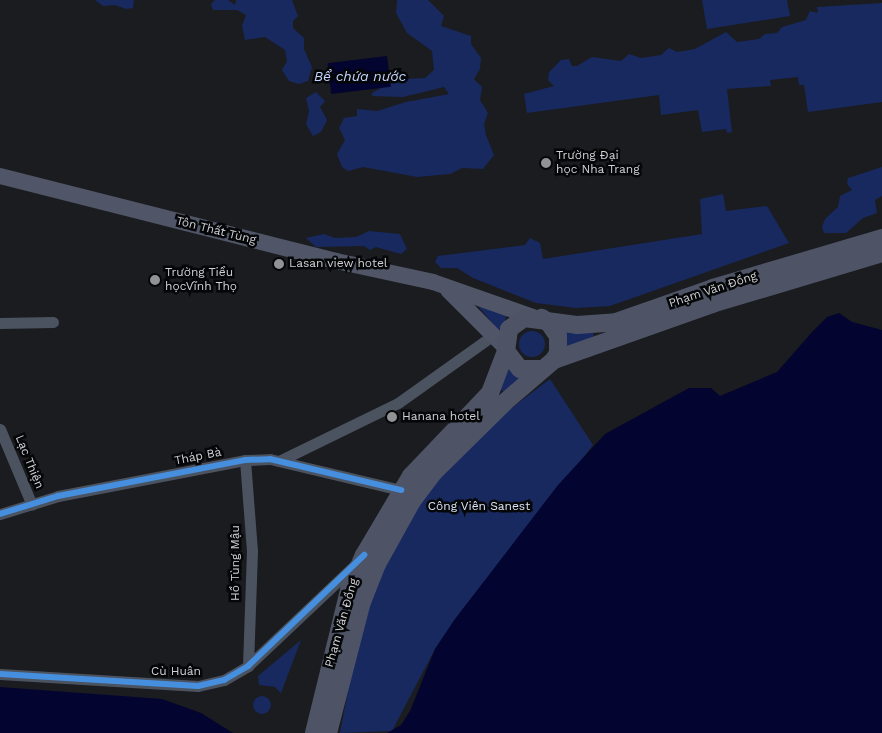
<!DOCTYPE html>
<html>
<head>
<meta charset="utf-8">
<style>
	body { margin:0 }
	#map { position:relative; width:882px; height:733px; overflow:hidden; background:#1a1c1f; font-family:"Work Sans",sans-serif }
	div>[style] { position:absolute }
	[style*='--x'] { left:calc(var(--x)*1px); top:calc(var(--y)*1px); width:calc(var(--w)*1px); rotate:calc(var(--a)*1deg) }
	.green>* { inset:0; background:#182960 }
	.round { border-radius:50% }
	.water>* { inset:0; background:#030430; transform-origin:0 0 }
	.minor>* { height:11px; margin:-5.5px; padding:0 5.5px; transform-origin:5.5px; border-radius:5.5px; background:#4c5360 }
	.secondary>* { height:16px; margin:-8px; padding:0 8px; transform-origin:8px; border-radius:8px; background:#505667 }
	.primary>* { height:18px; margin:-9px; padding:0 9px; transform-origin:9px; border-radius:9px; background:#4e5466 }
	.cycleway>* { height:6px; margin:-3px; padding:0 3px; transform-origin:3px; border-radius:3px; background:#468fdf }
	.dots>* { width:14px; height:14px; translate:-50% -50%; box-sizing:border-box; border:2px solid #050607; border-radius:50% }
	span { translate:-50% -50%; white-space:nowrap; text-align:center; line-height:1.15; -webkit-text-stroke:5px #050607; paint-order:stroke }
	.poi-label { font-size:12px; color:#d0d1d5 }
	.left { translate:0 -50%; text-align:left }
	.street-label { font-size:12px; color:#d0d1d5 }
	.park-label { font-size:12px; color:#dae3f7 }
	.water-label { font-size:14px; color:#c4d5fd; font-style:italic }
</style>
</head>
<body>
<div id="map">
	<div class="green">
		<div style="clip-path:polygon(95px 0,134px 0,133px 8px,126px 9px,115px 5px,103px 6px)"></div>
		<div style="clip-path:polygon(215px 0,228px 0,235px 5px,236px 0,292px 0,298px 16px,293px 21px,293px 28px,304px 38px,304px 49px,312px 67px,308px 81px,299px 84px,289px 81px,282px 70px,287px 61px,285px 50px,265px 37px,245px 40px,242px 26px,246px 15px,237px 10px,213px 10px,211px 4px)"></div>
		<div style="clip-path:polygon(397px 0,428px 0,444px 16px,441px 26px,471px 36px,471px 44px,481px 58px,480px 69px,474px 79px,482px 87px,480px 100px,488px 113px,484px 124px,486px 135px,494px 155px,483px 169px,462px 168px,450px 174px,417px 177px,363px 167px,348px 171px,342px 167px,337px 154px,345px 140px,339px 128px,344px 118px,357px 116px,357px 109px,377px 111px,406px 102px,449px 94px,444px 87px,403px 97px,372px 96px,372px 93px,389px 84px,402px 82px,403px 79px,425px 78px,434px 70px,432px 51px,407px 33px,396px 13px)"></div>
		<div style="clip-path:polygon(702px 0,787px 0,790px 16px,707px 29px)"></div>
		<div style="clip-path:polygon(882px 3px,882px 102px,808px 112px,804px 85px,799px 85px,798px 77px,770px 80px,771px 86px,727px 89px,732px 132px,727px 133px,726px 129px,702px 132px,698px 110px,661px 115px,659px 95px,527px 113px,524px 94px,554px 86px,548px 80px,549px 72px,561px 60px,569px 59px,572px 66px,577px 66px,592px 57px,621px 61px,629px 54px,641px 58px,661px 55px,669px 48px,677px 52px,695px 49px,726px 32px,737px 42px,759px 39px,765px 34px,777px 33px,782px 27px,806px 20px,810px 11px,818px 13px,817px 7px)"></div>
		<div style="clip-path:polygon(316px 92px,325px 101px,320px 107px,327px 120px,321px 132px,313px 136px,306px 124px,309px 111px,306px 98px)"></div>
		<div style="clip-path:polygon(882px 167px,882px 196px,875px 200px,877px 213px,863px 218px,846px 233px,824px 233px,822px 227px,825px 219px,838px 207px,840px 196px,852px 190px,847px 184px,848px 178px)"></div>
		<div style="clip-path:polygon(723px 194px,726px 211px,767px 206px,789px 243px,610px 306px,576px 308px,536px 303px,473px 278px,457px 268px,441px 268px,435px 262px,438px 256px,525px 245px,530px 238px,540px 243px,543px 259px,702px 234px,700px 199px)"></div>
		<div style="clip-path:polygon(369px 231px,400px 234px,407px 249px,401px 254px,376px 247px,370px 250px,364px 246px,316px 247px,306px 238px,324px 234px,335px 238px,356px 237px)"></div>
		<div style="clip-path:polygon(478px 306px,507px 315px,502px 329px,498px 330px)"></div>
		<div style="clip-path:polygon(566px 331px,593px 333px,594px 336px,568px 349px,564px 347px,563px 334px)"></div>
		<div class="round" style="left:519px;top:331px;width:26px;height:26px"></div>
		<div style="clip-path:polygon(509px 368px,521px 377px,504px 392px,500px 389px)"></div>
		<div style="clip-path:polygon(550px 379px,593px 445px,455px 619px,435px 649px,392px 731px,340px 733px,358px 639px,382px 568px,415px 506px,443px 472px,509px 410px)"></div>
		<div style="clip-path:polygon(301px 640px,281px 693px,275px 687px,259px 685px,258px 676px)"></div>
		<div class="round" style="left:253px;top:696px;width:18px;height:18px"></div>
	</div>
	<div class="water">
		<div style="left:387px;top:56px;width:31px;height:60px;rotate:83deg"></div>
		<div style="clip-path:polygon(839px 313px,852px 322px,882px 330px,882px 733px,387px 733px,401px 725px,410px 711px,435px 649px,455px 619px,558px 485px,605px 434px,689px 388px,711px 388px,720px 396px,777px 372px,813px 331px,827px 317px)"></div>
		<div style="clip-path:polygon(0 687px,162px 699px,201px 713px,233px 733px,0 733px)"></div>
	</div>
	<div class="minor">
		<div style="--x:0;--y:323;--w:53;--a:-1.1"></div>
		<div style="--x:0;--y:429;--w:82;--a:67.2"></div>
		<div style="--x:245;--y:460;--w:91;--a:85.6"></div>
		<div style="--x:252;--y:551;--w:115;--a:92"></div>
		<div style="--x:279;--y:461;--w:132;--a:-26"></div>
		<div style="--x:398;--y:403;--w:115;--a:-35.5"></div>
		<div style="--x:0;--y:514;--w:61;--a:-17.2"></div>
		<div style="--x:58;--y:496;--w:190;--a:-10.9"></div>
		<div style="--x:245;--y:460;--w:25;--a:-2"></div>
		<div style="--x:270;--y:459;--w:135;--a:13.3"></div>
		<div style="--x:0;--y:674;--w:198;--a:3.5"></div>
		<div style="--x:198;--y:686;--w:27;--a:-13"></div>
		<div style="--x:224;--y:680;--w:28;--a:-30"></div>
		<div style="--x:248;--y:666;--w:151;--a:-43.4"></div>
	</div>
	<div class="secondary">
		<div style="--x:0;--y:176;--w:347;--a:14.2"></div>
		<div style="--x:336;--y:261;--w:99;--a:12.2"></div>
		<div style="--x:433;--y:282;--w:106;--a:19.3"></div>
		<div style="--x:448;--y:290;--w:81;--a:45"></div>
	</div>
	<div class="primary">
		<div style="--x:554;--y:360;--w:168;--a:-19.5"></div>
		<div style="--x:712;--y:304;--w:177;--a:-16.7"></div>
		<div style="--x:543;--y:369;--w:23;--a:180"></div>
		<div style="--x:520;--y:369;--w:23;--a:-128"></div>
		<div style="--x:506;--y:351;--w:22;--a:-82"></div>
		<div style="--x:509;--y:329;--w:19;--a:-36"></div>
		<div style="--x:524;--y:318;--w:53;--a:7.5"></div>
		<div style="--x:577;--y:325;--w:39;--a:-4"></div>
		<div style="--x:616;--y:322;--w:103;--a:-19.3"></div>
		<div style="--x:713;--y:288;--w:176;--a:-16.5"></div>
		<div style="--x:314;--y:733;--w:147;--a:-76.2"></div>
		<div style="--x:349;--y:590;--w:38;--a:-67"></div>
		<div style="--x:364;--y:555;--w:92;--a:-59.3"></div>
		<div style="--x:411;--y:476;--w:115;--a:-46.4"></div>
		<div style="--x:490;--y:393;--w:45;--a:-69.1"></div>
		<div style="--x:328;--y:733;--w:135;--a:-75.5"></div>
		<div style="--x:362;--y:602;--w:41;--a:-68.5"></div>
		<div style="--x:377;--y:564;--w:72;--a:-60.9"></div>
		<div style="--x:412;--y:501;--w:36;--a:-53"></div>
		<div style="--x:434;--y:472;--w:100;--a:-44.6"></div>
		<div style="--x:505;--y:402;--w:65;--a:-40.6"></div>
		<div style="--x:554;--y:360;--w:8;--a:-60"></div>
		<div style="--x:558;--y:353;--w:17;--a:-90"></div>
		<div style="--x:558;--y:336;--w:16;--a:-125"></div>
		<div style="--x:549;--y:323;--w:9;--a:-144"></div>
	</div>
	<div class="cycleway">
		<div style="--x:0;--y:514;--w:61;--a:-17.2"></div>
		<div style="--x:58;--y:496;--w:190;--a:-10.9"></div>
		<div style="--x:245;--y:460;--w:25;--a:-2"></div>
		<div style="--x:270;--y:459;--w:135;--a:13.3"></div>
		<div style="--x:0;--y:674;--w:198;--a:3.5"></div>
		<div style="--x:198;--y:686;--w:27;--a:-13"></div>
		<div style="--x:224;--y:680;--w:28;--a:-30"></div>
		<div style="--x:248;--y:666;--w:161;--a:-43.7"></div>
	</div>
	<div class="dots">
		<div style="left:546px;top:163px;background:#909295"></div>
		<div style="left:279px;top:264px;background:#909295"></div>
		<div style="left:155px;top:280px;background:#909295"></div>
		<div style="left:392px;top:417px;background:#909295"></div>
	</div>
	<div class="poi-label">
		<span class="left" style="left:556px;top:163px">Trường Đại<br>học Nha Trang</span>
		<span class="left" style="left:289px;top:264px">Lasan view hotel</span>
		<span class="left" style="left:165px;top:280px">Trường Tiểu<br>họcVĩnh Thọ</span>
		<span class="left" style="left:402px;top:417px">Hanana hotel</span>
	</div>
	<div class="street-label">
		<span style="left:216px;top:231px;rotate:14deg">Tôn Thất Tùng</span>
		<span style="left:713px;top:290px;rotate:-18deg">Phạm Văn Đồng</span>
		<span style="left:198px;top:457px;rotate:-11deg">Tháp Bà</span>
		<span style="left:29px;top:462px;rotate:68deg">Lạc Thiện</span>
		<span style="left:236px;top:563px;rotate:-90deg">Hồ Tùng Mậu</span>
		<span style="left:342px;top:623px;rotate:-74deg">Phạm Văn Đồng</span>
		<span style="left:176px;top:672px">Cù Huân</span>
	</div>
	<div class="park-label">
		<span style="left:479px;top:507px">Công Viên Sanest</span>
	</div>
	<div class="water-label">
		<span style="left:360px;top:76px">Bể chứa nước</span>
	</div>
</div>
</body>
</html>
